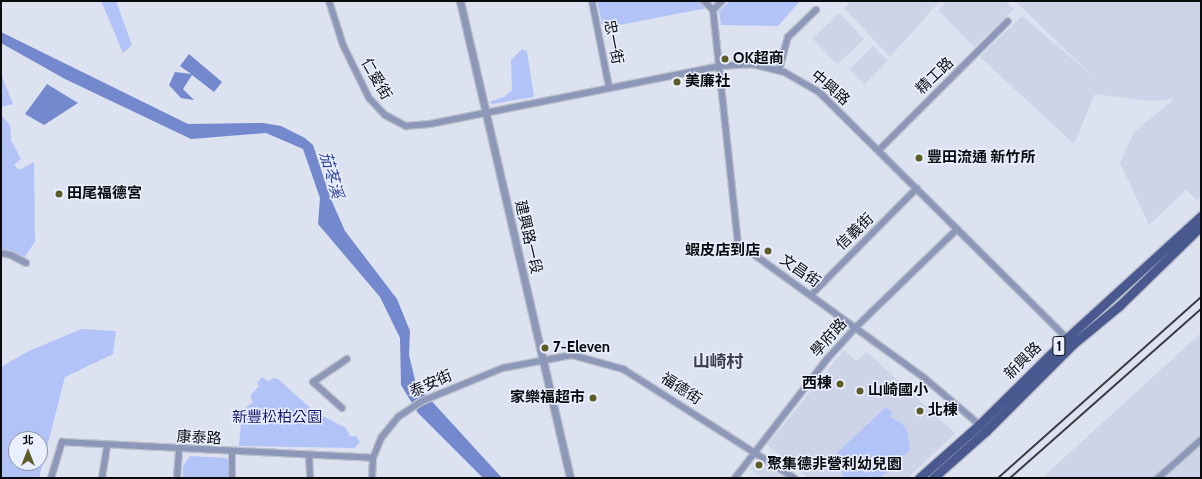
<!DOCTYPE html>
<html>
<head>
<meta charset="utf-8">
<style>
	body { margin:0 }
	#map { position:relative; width:1202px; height:479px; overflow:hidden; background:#dde2f0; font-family:Cabin,"Noto Sans TC",sans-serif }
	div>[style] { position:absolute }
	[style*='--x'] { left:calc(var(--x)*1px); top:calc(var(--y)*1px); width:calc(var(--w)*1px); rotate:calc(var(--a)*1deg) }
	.built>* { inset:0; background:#cdd4e8; transform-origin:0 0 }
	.green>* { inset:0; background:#b2c3f8 }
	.water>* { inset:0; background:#7388cd }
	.roads { filter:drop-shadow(1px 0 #bbc0cc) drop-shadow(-1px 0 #bbc0cc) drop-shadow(0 1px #bbc0cc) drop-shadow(0 -1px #bbc0cc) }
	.minor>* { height:6px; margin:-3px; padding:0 3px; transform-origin:3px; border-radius:3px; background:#8d98b8 }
	.tertiary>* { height:7px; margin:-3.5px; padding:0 3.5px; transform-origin:3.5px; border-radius:3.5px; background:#8d98b8 }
	.primary>* { height:9px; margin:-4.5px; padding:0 4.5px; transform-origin:4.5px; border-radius:4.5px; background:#495990 }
	.rail>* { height:2px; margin:-1px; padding:0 1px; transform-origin:1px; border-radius:1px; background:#3a3c42 }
	.dots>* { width:11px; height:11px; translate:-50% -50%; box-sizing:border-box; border:2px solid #eaeffd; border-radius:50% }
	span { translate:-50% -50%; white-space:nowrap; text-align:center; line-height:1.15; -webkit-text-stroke:3px #eaeffd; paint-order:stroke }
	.shield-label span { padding:1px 3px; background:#eaeffd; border:1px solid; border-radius:3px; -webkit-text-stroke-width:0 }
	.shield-label { font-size:14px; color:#0a0b0f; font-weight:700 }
	.street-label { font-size:15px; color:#0a0b0f }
	.poi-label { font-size:15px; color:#0a0b0f; font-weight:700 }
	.left { translate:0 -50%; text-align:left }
	.right { translate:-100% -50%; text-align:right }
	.park-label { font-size:15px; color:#131a6b }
	.water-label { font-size:16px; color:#36499d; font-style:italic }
	.quarter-label { font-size:17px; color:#3d414b; font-weight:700 }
	.frame { position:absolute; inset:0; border:2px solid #0a0b0f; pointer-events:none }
	.north { position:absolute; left:8px; top:431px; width:40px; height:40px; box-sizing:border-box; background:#eaeffd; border:1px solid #90949e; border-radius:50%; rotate:0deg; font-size:11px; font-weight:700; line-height:16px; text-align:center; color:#0a0b0f }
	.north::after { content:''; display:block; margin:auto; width:14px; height:18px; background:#5c5c28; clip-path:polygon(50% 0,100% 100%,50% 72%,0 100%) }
</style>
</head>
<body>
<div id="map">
	<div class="built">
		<div style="clip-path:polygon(851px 1px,940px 1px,890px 57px,844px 8px)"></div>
		<div style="clip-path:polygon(947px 1px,1005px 1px,1014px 9px,974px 47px,938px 10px)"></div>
		<div style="clip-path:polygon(1015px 1px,1201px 1px,1201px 196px,1197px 200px,1186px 190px,1149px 225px,1120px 163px,1134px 132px,1174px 99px,1150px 101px,1095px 94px,1074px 144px,980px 57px,1022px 16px,1093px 76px)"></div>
		<div style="left:839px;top:13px;width:36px;height:37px;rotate:46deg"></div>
		<div style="left:873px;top:46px;width:21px;height:33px;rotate:45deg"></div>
		<div style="clip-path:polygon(1201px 333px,1201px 478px,1042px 478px)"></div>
		<div style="clip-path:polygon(844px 350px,856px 361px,867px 352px,955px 433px,908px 478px,808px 478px,767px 445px)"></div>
		<div style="clip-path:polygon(756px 460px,785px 477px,785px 478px,764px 478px,750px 470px)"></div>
	</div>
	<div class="green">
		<div style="clip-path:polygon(101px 1px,116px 1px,132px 45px,123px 53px)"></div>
		<div style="clip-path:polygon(597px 1px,700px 1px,707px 8px,609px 27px,602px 24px)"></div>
		<div style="clip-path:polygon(730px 1px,798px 1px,799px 2px,778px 26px,721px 25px,719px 11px)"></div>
		<div style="clip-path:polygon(522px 49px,527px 51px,534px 97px,492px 104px,489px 102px,504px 97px,512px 90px,511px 60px)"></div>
		<div style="clip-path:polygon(1px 74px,13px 104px,1px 107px)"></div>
		<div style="clip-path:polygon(1px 115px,10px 125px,11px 140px,21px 159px,14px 165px,19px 170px,34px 162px,35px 242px,23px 259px,1px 249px)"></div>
		<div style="clip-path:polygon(evenodd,81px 329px,116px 331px,113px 354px,65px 377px,39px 478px,1px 478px,1px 367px,27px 352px,81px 329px,16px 439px,40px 439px,40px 463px,16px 463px,16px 439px)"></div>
		<div style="clip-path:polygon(262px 377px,268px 381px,274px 378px,278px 379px,315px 412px,346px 428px,350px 436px,356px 436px,360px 442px,355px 448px,239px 446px,242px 411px,253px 402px,250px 396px,259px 386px,257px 383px)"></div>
		<div style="clip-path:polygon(886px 407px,893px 413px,890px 417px,901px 423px,907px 430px,910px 450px,880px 478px,843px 478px,839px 458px,828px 467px,825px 464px)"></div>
		<div style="clip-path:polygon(190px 456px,226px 458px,229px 460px,230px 478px,183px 478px,183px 466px)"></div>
	</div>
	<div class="water">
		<div style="clip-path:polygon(1px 32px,188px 124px,263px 123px,281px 126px,305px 138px,313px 145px,330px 197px,345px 231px,397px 299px,410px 331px,409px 355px,416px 384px,502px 478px,483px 478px,418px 413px,401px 385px,400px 338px,380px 297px,318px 224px,320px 198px,303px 149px,266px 133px,191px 139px,65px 79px,1px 43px)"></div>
		<div style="clip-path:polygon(189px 54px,222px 82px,214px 92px,192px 75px,183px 89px,194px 100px,181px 98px,169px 85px,175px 72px,191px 74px,180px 66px)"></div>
		<div style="clip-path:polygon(47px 84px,78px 103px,44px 125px,25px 114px)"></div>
	</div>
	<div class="roads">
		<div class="minor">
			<div style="--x:329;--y:1;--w:46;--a:72.3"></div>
			<div style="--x:343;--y:45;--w:59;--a:63.9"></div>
			<div style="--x:369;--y:98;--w:23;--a:47"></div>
			<div style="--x:385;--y:115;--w:24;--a:28"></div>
			<div style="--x:406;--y:126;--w:24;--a:-5"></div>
			<div style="--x:430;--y:124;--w:295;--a:-11.3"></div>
			<div style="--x:719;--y:66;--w:33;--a:-3"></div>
			<div style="--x:752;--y:64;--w:33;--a:14"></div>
			<div style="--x:784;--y:72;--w:40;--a:29.7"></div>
			<div style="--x:819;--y:92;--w:352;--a:44.8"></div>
			<div style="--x:592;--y:1;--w:88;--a:78.8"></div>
			<div style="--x:704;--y:1;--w:13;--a:45"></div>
			<div style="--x:722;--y:1;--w:13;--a:135"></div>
			<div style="--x:713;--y:10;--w:234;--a:83.9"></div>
			<div style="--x:738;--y:243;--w:227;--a:35.9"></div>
			<div style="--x:922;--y:376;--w:77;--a:40.3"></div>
			<div style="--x:779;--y:70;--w:34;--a:-75"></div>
			<div style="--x:788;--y:37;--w:39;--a:-44"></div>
			<div style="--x:879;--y:150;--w:182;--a:-45"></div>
			<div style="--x:1;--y:253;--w:10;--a:11"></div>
			<div style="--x:11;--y:255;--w:17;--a:28"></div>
			<div style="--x:812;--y:294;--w:149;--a:-45.3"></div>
			<div style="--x:342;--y:408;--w:39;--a:-138"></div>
			<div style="--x:313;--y:382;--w:41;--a:-34.1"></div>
			<div style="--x:232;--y:452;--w:26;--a:90"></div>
			<div style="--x:309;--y:456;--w:22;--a:87"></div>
			<div style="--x:51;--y:478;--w:38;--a:-73"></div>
			<div style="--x:62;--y:442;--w:311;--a:2.9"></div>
			<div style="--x:102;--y:478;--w:32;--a:-81"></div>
			<div style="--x:177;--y:478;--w:28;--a:-86"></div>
			<div style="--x:372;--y:478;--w:20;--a:-87"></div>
			<div style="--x:373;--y:458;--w:22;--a:-68"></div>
			<div style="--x:381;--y:438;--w:27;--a:-51"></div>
			<div style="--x:398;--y:417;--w:27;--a:-34"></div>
			<div style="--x:420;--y:402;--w:90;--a:-22.3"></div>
			<div style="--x:503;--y:368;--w:70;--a:-10.7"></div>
			<div style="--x:572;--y:355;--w:53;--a:15.4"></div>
			<div style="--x:623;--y:369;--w:203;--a:32.5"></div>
			<div style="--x:735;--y:478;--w:150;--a:-52.3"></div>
			<div style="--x:827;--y:359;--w:43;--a:-47.8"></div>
			<div style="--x:856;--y:327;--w:141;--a:-44.1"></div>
			<div style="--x:1158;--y:478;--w:57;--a:-41.5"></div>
		</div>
		<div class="tertiary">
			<div style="--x:460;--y:1;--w:490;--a:77"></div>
		</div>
		<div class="primary">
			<div style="--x:919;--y:478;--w:81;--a:-41.5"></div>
			<div style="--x:980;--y:424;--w:122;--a:-44.7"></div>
			<div style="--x:1067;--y:338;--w:181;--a:-42.3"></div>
			<div style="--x:933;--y:478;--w:71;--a:-41.6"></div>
			<div style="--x:986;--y:431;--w:123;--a:-45"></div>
			<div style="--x:1073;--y:344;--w:60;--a:-39.6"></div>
			<div style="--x:1119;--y:306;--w:115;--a:-44.3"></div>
		</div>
	</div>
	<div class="rail">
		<div style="--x:998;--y:478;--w:272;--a:-41.7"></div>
		<div style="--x:1010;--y:478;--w:255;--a:-41.5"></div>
	</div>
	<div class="dots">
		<div style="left:725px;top:59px;background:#5c5c28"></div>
		<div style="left:677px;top:82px;background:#5c5c28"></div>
		<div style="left:919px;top:158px;background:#5c5c28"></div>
		<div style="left:59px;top:194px;background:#5c5c28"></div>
		<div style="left:768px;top:251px;background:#5c5c28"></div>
		<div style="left:545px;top:348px;background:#5c5c28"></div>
		<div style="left:840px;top:384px;background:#5c5c28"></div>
		<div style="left:860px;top:391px;background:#5c5c28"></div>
		<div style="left:593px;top:398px;background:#5c5c28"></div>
		<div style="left:920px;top:411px;background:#5c5c28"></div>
		<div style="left:759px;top:465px;background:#5c5c28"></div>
	</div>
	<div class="shield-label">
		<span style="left:1059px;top:346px">1</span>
	</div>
	<div class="street-label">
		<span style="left:613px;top:42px;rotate:79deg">忠一街</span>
		<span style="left:935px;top:76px;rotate:-44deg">精工路</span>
		<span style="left:376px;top:79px;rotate:60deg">仁愛街</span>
		<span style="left:830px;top:88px;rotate:40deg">中興路</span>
		<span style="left:855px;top:232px;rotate:-44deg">信義街</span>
		<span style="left:528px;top:237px;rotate:77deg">建興路一段</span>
		<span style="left:800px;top:271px;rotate:35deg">文昌街</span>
		<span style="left:829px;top:338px;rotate:-48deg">學府路</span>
		<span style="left:1023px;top:361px;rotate:-45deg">新興路</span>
		<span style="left:431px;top:384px;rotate:-24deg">泰安街</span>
		<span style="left:681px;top:389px;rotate:33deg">福德街</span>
		<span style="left:199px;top:438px;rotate:3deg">康泰路</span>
	</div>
	<div class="poi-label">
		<span class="left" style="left:733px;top:59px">OK超商</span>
		<span class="left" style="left:685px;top:82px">美廉社</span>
		<span class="left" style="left:927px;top:158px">豐田流通 新竹所</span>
		<span class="left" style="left:67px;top:194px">田尾福德宮</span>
		<span class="right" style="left:760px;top:251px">蝦皮店到店</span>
		<span class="left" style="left:553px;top:348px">7-Eleven</span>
		<span class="right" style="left:832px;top:384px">西棟</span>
		<span class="left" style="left:868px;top:391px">山崎國小</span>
		<span class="right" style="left:585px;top:398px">家樂福超市</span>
		<span class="left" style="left:928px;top:411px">北棟</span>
		<span class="left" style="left:767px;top:465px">聚集德非營利幼兒園</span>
	</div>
	<div class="park-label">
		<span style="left:277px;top:418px">新豐松柏公園</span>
	</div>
	<div class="water-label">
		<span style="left:331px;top:175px;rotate:74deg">茄苳溪</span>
	</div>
	<div class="quarter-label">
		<span style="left:718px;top:362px">山崎村</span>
	</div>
	<div class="frame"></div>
	<div class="north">北</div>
</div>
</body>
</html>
